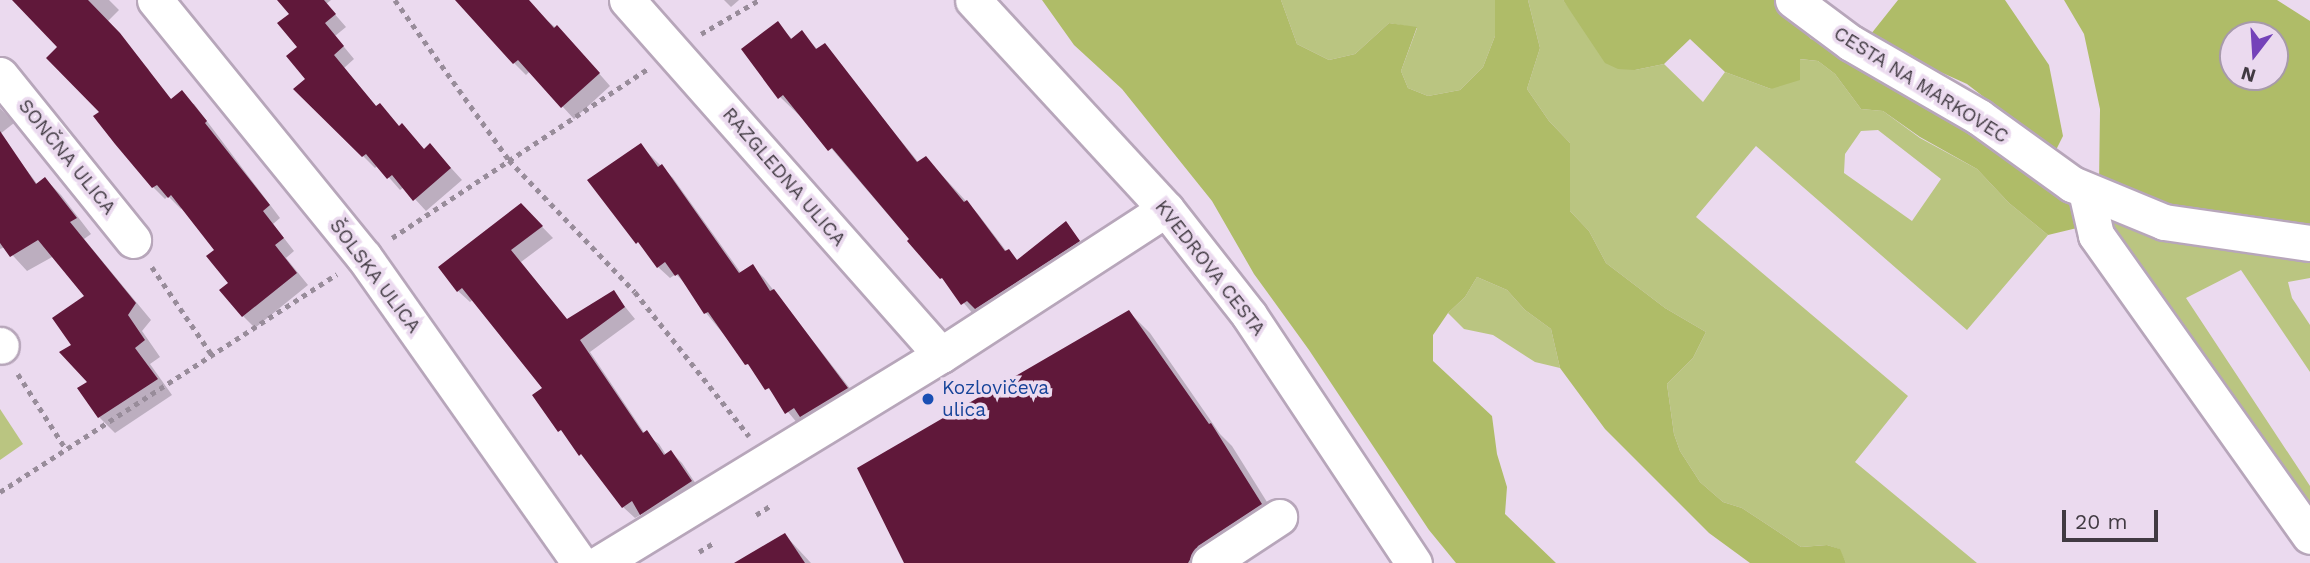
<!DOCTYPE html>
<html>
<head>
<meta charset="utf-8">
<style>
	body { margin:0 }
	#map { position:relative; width:2310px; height:563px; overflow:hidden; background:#ebdaef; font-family:"Work Sans",sans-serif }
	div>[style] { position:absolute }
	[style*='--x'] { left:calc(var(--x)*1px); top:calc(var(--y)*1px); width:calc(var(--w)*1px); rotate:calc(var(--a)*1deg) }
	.green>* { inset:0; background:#bac581 }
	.forest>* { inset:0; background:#afbc68 }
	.shadow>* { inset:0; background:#0003 }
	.building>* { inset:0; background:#60183a }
	.path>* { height:4.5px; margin-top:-2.25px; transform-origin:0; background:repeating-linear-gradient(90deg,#988c9a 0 5px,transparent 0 10px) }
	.roads { filter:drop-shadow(2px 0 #b7a6ba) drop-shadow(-2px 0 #b7a6ba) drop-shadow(0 2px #b7a6ba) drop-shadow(0 -2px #b7a6ba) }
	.minor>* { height:35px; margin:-17.5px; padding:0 17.5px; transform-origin:17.5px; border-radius:17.5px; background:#fff }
	.dots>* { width:19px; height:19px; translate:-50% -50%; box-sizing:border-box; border:4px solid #ebdaef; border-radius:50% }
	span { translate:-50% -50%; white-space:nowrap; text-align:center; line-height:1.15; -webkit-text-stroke:7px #ebdaef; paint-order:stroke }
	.street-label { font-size:19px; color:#413a42 }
	.transit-label { font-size:19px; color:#164399 }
	.left { translate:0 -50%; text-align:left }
	.north { position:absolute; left:2219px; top:21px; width:70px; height:70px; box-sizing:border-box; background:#ebdaef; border:2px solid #a79aaa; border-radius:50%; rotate:197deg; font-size:19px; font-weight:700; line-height:28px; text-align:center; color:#413a42 }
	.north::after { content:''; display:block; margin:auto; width:24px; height:32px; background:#7442b9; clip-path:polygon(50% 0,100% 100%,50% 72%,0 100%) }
	.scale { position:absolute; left:2062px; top:510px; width:96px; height:32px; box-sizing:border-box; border:4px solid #413a42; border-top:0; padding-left:9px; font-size:21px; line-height:24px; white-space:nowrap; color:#413a42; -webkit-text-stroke:5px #ebdaef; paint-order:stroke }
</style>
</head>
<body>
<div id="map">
	<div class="green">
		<div style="clip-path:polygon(1281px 0,1495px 0,1495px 36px,1483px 67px,1460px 90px,1428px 96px,1408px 88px,1401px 71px,1417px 28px,1389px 23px,1355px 54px,1329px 60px,1297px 44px)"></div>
		<div style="clip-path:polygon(evenodd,1528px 0,1563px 0,1584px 28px,1635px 70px,1664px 64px,1703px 102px,1725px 72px,1771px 89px,1799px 59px,1818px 61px,1835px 74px,1861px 109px,1883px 111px,1920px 138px,1977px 169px,2009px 203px,2048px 235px,1967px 330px,1756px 146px,1696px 217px,1908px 396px,1855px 462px,1977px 563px,1846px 563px,1839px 549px,1827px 545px,1801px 547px,1742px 508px,1723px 502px,1700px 482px,1680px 451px,1674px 434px,1667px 384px,1693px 358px,1706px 332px,1665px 308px,1606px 263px,1589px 231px,1570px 211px,1570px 143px,1549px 121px,1527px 89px,1540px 48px,1528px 0,1878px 130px,1941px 179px,1912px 221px,1844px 173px,1845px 154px,1861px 131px,1878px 130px)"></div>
		<div style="clip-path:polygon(2111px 216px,2310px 254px,2310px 278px,2288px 282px,2292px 298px,2310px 325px,2310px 372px,2241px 270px,2186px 298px,2310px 486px,2310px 523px,2107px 221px)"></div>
		<div style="clip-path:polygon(1477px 277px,1507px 290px,1525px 310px,1551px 329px,1560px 368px,1535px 362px,1493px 335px,1464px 329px,1448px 313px,1465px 297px)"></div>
		<div style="clip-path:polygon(0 409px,23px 444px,0 460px)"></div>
	</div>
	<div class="forest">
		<div style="clip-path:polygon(1042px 0,1281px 0,1297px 44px,1329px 60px,1355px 54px,1389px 23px,1417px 27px,1401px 71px,1408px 88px,1428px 96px,1460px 90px,1483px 67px,1495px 36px,1495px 0,1528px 0,1540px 48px,1527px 89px,1549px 121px,1570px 143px,1570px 211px,1589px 231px,1606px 263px,1665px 308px,1706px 332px,1693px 358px,1667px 384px,1674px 434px,1680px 451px,1700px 482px,1723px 502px,1742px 508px,1801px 547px,1827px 545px,1840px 549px,1846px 563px,1750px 563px,1709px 533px,1605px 429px,1560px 368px,1551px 329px,1525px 310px,1507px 290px,1477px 277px,1465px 297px,1448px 313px,1433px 335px,1433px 361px,1492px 416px,1497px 454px,1507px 487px,1505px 514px,1556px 563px,1456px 563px,1429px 530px,1309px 350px,1254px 274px,1212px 201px,1122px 89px,1074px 45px)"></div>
		<div style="clip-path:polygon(1563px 0,1776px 0,1811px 39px,1865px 56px,2073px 202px,2077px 228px,2048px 235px,2009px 203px,1977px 169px,1920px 137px,1883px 111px,1861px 109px,1835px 74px,1818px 61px,1800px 59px,1800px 80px,1771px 89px,1725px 72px,1690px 39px,1664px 64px,1635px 70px,1618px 69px,1605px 63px)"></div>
		<div style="clip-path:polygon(1898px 0,2005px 0,2049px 65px,2063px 136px,2055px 152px,1967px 84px,1867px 39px)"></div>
		<div style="clip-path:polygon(evenodd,2064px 0,2277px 0,2310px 21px,2310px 237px,2249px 231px,2099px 184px,2100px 109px,2084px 34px,2064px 0,2233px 35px,2275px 35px,2275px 77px,2233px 77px,2233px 35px)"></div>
	</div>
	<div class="shadow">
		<div style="clip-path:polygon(14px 0,109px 0,119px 10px,107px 22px,149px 70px,144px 75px,172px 100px,194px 104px,280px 218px,273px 224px,294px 251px,286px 258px,308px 285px,255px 328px,243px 316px,217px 250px,183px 207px,181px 209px,168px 196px,165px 199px,153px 187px,60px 47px)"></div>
		<div style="clip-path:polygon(279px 0,331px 0,326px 4px,346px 27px,335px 36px,354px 59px,344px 68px,377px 107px,425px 150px,430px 145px,462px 180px,426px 211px,404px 187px,400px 190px,378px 165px,375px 168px,296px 89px,308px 79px,291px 14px)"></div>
		<div style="clip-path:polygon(458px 0,523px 0,569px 39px,610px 86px,574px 119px,530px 71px,526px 75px,514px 63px)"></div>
		<div style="clip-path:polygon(724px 0,739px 0,731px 7px)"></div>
		<div style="clip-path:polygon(778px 24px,793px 40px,802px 33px,818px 50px,824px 46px,919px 163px,926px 158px,978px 214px,1007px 252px,1018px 261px,1066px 224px,1090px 253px,974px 315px,819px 134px,780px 97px)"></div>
		<div style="clip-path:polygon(0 108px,14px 123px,0 134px)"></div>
		<div style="clip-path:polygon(0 135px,38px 185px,45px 179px,61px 195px,91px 234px,84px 239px,151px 320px,142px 331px,160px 357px,150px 364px,172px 395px,115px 433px,99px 417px,74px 345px,86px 296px,54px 256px,27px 271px,5px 247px,0 249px)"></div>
		<div style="clip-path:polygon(640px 145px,673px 178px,741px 273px,752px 266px,764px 278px,859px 400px,798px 424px,706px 313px,687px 286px,676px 274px,670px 278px,658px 267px)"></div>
		<div style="clip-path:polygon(521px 205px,553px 238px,521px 262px,568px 321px,613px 292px,635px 319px,590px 352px,645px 434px,659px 444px,666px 455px,671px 452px,682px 463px,702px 493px,653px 525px,642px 514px,635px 518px,623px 507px,545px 388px,474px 299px,470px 302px,458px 291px)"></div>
		<div style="clip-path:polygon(1129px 312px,1150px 333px,1220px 434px,1232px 446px,1282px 526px,1225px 563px,906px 563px)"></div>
		<div style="clip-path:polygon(785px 535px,811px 563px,738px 563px)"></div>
	</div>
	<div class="building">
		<div style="clip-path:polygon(12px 0,88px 0,120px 33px,171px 99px,182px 90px,207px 121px,205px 123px,270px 205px,263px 211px,284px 238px,275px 245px,297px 273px,242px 317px,219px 290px,228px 283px,206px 256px,214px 250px,171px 195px,168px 198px,157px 185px,152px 188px,115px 144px,93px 116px,99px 112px,46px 58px,57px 47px)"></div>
		<div style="clip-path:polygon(277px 0,324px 0,336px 14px,325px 23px,344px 46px,334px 55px,376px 106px,380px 103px,399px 126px,402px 123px,424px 149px,430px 143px,451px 168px,413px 201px,392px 175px,387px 179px,366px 154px,362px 157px,293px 89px,305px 79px,286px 56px,297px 47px,277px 23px,289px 14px)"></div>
		<div style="clip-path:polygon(455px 0,529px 0,554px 28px,557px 25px,600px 73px,561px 108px,518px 60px,513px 64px)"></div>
		<div style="clip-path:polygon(778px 21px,791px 39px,802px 30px,816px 49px,825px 43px,917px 162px,926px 156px,964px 202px,967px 200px,1005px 251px,1009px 249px,1017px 260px,1066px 221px,1080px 241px,975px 309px,967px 301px,961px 305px,942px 278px,940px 279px,907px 241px,909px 239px,832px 148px,828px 151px,783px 95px,778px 99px,741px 49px)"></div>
		<div style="clip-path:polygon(0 131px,36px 184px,45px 177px,77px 218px,70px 222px,136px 303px,128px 315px,145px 340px,135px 348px,158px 379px,98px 418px,77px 388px,87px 382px,59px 352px,71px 345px,52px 318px,84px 296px,38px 240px,10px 257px,0 243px)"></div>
		<div style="clip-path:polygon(641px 143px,658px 167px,662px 164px,739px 273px,753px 264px,770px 291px,774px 289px,848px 388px,800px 417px,794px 408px,785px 414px,769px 388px,765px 390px,748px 364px,745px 365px,708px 312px,704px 314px,678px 274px,675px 276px,665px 262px,657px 268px,638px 242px,636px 244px,587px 180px)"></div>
		<div style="clip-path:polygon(521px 203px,543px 226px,511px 250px,567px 319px,614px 290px,625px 307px,580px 340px,643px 433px,647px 430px,664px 455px,671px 450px,692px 481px,640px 515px,632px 501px,622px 508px,581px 454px,579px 456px,561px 430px,558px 432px,532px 395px,542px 388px,462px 288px,457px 292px,438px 267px)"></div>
		<div style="clip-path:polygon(1129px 310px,1209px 424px,1211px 423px,1262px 504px,1198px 546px,1188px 563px,904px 563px,857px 468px)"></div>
		<div style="clip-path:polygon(785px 533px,805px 563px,734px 563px)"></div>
	</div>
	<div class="path">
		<div style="--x:395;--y:0;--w:196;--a:54.5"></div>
		<div style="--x:509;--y:160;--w:182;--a:46.3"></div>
		<div style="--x:635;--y:292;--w:184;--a:51.6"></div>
		<div style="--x:701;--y:34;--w:67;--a:-30.4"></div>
		<div style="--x:392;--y:238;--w:306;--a:-33.5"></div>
		<div style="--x:152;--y:267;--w:107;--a:55.7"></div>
		<div style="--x:18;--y:374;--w:89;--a:57.4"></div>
		<div style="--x:0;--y:492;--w:401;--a:-32.9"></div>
		<div style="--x:756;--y:515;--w:17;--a:-33"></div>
		<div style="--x:699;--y:552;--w:19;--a:-32"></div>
	</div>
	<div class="roads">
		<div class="minor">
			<div style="--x:155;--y:0;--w:331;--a:50.9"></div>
			<div style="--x:364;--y:257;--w:375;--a:54.8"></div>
			<div style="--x:627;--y:0;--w:474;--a:48.5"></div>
			<div style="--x:973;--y:0;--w:284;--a:47.3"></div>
			<div style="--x:1166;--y:209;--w:135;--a:51.9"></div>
			<div style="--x:1249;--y:315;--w:298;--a:56.4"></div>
			<div style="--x:1793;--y:0;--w:72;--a:36.6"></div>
			<div style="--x:1851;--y:43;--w:148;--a:30"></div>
			<div style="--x:1979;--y:117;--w:115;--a:35.8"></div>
			<div style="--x:2072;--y:184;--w:100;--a:22.4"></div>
			<div style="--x:2164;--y:222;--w:148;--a:8.2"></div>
			<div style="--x:0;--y:75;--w:212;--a:51.1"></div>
			<div style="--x:2086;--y:191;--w:45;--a:77.2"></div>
			<div style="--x:2096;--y:235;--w:369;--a:54.6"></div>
			<div style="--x:0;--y:345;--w:1;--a:45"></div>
			<div style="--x:600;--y:563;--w:399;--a:-31.4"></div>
			<div style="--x:941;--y:355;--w:268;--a:-33"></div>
			<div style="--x:1209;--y:563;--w:84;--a:-33.3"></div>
		</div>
	</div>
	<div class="dots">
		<div style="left:928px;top:399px;background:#1a4fb4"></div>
	</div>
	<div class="street-label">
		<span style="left:1921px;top:85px;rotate:32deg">CESTA NA MARKOVEC</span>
		<span style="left:67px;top:157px;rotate:51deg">SONČNA ULICA</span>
		<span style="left:784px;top:177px;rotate:49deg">RAZGLEDNA ULICA</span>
		<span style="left:1210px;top:268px;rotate:52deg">KVEDROVA CESTA</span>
		<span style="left:375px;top:276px;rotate:53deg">ŠOLSKA ULICA</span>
	</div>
	<div class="transit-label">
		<span class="left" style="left:942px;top:399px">Kozlovičeva<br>ulica</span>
	</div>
	<div class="north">N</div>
	<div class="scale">20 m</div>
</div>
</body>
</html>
